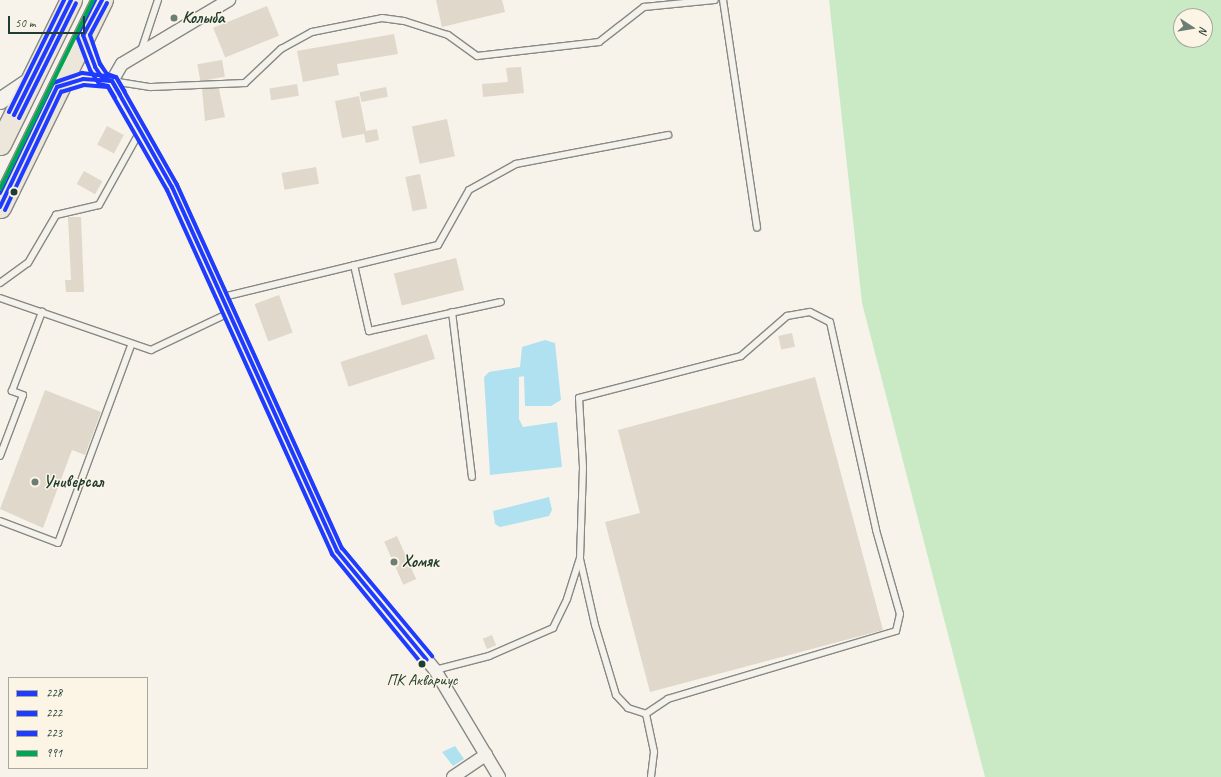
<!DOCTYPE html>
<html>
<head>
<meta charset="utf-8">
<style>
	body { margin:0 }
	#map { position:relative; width:1221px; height:777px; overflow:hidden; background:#f7f3ea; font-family:Caveat,sans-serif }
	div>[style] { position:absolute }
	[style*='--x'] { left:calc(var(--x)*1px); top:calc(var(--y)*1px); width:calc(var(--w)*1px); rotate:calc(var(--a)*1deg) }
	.green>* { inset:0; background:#caeac6 }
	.water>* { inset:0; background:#b0e1f0 }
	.building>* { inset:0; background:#dfd8cb; transform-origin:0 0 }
	.roads { filter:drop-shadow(1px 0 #868984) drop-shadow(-1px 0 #868984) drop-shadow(0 1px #868984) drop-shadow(0 -1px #868984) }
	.lane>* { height:6px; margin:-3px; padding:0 3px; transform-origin:3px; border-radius:3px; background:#f5f2ec }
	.street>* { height:12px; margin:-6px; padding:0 6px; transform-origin:6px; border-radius:6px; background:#f5f2ec }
	.secondary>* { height:16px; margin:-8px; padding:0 8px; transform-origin:8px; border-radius:8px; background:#f5f2ec }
	.highway>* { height:21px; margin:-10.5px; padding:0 10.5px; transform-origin:10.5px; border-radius:10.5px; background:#ede6da }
	.bus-1>* { height:4px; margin:-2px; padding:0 2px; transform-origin:2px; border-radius:2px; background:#1f3bff }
	.bus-2>* { height:4px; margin:-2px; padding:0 2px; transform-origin:2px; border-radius:2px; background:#1f3bff }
	.bus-3>* { height:4px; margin:-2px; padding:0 2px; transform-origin:2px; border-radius:2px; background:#1f3bff }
	.bus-4>* { height:4px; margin:-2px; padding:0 2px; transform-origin:2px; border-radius:2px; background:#00a651 }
	.dots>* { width:11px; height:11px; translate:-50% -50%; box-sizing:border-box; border:2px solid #fcf5e5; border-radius:50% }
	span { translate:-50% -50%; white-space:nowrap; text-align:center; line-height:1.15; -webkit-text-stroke:3px #fcf5e5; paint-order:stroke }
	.bus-label { font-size:16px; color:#1f3d34 }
	.poi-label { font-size:17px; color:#1f3d34; font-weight:700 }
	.left { translate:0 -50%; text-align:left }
	.legend { position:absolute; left:8px; top:677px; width:140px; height:92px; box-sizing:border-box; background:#fcf5e5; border:1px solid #a4ab9e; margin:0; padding:5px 7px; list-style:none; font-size:12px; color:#1f3d34 }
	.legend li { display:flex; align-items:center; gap:8px; height:20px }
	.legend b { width:20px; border:1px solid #a4ab9e }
	.north { position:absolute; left:1173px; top:8px; width:40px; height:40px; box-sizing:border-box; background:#fcf5e5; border:1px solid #a4ab9e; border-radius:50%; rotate:102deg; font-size:11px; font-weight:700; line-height:16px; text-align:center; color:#1f3d34 }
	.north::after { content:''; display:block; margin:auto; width:14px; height:18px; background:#6b7d74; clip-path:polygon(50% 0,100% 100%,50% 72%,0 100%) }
	.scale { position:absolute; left:8px; top:16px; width:77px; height:18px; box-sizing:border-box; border:2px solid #1f3d34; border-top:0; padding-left:5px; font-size:12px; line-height:14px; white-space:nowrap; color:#1f3d34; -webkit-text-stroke:3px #fcf5e5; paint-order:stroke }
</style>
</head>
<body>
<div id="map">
	<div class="green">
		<div style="clip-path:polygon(evenodd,829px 0,1221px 0,1221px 777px,985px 777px,862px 303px,829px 0,1181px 16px,1205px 16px,1205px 40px,1181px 40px,1181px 16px)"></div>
	</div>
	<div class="water">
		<div style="clip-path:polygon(545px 340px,555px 343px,561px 400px,551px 406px,525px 406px,524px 376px,519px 377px,519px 419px,523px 427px,557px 422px,562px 467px,490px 475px,484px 377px,489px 372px,520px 367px,522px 347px)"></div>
		<div style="clip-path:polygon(549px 497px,552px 510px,549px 516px,500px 527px,495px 524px,493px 511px)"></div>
		<div style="clip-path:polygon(455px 746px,464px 759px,453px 766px,442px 752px)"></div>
	</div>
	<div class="building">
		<div style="clip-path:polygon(436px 0,502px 0,505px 12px,442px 27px)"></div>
		<div style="left:267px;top:6px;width:32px;height:58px;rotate:68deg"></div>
		<div style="clip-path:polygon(394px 34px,398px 54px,337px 64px,339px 75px,303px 82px,297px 51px)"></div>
		<div style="left:222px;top:60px;width:17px;height:25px;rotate:80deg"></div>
		<div style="clip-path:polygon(521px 67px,524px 93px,483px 97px,482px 84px,508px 82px,506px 68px)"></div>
		<div style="left:297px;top:84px;width:12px;height:28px;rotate:81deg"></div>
		<div style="left:386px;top:87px;width:10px;height:27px;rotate:79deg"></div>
		<div style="clip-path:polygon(202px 89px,219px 89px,225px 117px,205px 121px)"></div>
		<div style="clip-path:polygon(359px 96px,366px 131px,377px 129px,379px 140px,366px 143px,364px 134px,342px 138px,335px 101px)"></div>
		<div style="left:447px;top:119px;width:38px;height:36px;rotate:78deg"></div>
		<div style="left:107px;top:126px;width:19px;height:21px;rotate:28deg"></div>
		<div style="left:316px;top:167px;width:17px;height:35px;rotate:80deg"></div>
		<div style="left:84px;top:171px;width:21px;height:15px;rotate:29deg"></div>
		<div style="left:420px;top:174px;width:35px;height:15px;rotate:78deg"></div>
		<div style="clip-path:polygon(68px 217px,81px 217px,84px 292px,66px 292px,65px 280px,71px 280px)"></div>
		<div style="left:456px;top:258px;width:33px;height:64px;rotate:76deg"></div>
		<div style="left:279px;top:295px;width:40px;height:26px;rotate:70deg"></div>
		<div style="left:792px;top:333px;width:14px;height:14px;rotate:78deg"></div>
		<div style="left:427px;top:334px;width:26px;height:91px;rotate:72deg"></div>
		<div style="clip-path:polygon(815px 377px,883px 630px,650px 692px,605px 522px,640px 513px,618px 430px)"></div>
		<div style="clip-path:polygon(45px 390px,101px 412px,85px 455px,72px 450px,43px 528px,0 509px)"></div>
		<div style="left:397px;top:536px;width:47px;height:14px;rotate:66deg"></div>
		<div style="left:492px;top:635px;width:11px;height:10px;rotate:68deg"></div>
	</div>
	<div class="roads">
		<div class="lane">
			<div style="--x:723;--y:0;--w:230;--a:81.5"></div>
			<div style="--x:141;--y:51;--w:54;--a:-71.6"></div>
			<div style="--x:112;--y:81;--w:39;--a:9"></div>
			<div style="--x:151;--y:87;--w:94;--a:-2.4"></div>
			<div style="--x:245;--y:83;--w:50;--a:-43.4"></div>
			<div style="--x:281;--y:49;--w:35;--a:-29"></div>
			<div style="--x:312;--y:32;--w:71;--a:-11.3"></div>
			<div style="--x:382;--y:18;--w:22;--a:8"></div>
			<div style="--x:404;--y:21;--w:46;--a:17.7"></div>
			<div style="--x:448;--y:35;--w:36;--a:36"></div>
			<div style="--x:477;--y:56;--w:123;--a:-6.5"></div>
			<div style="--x:599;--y:42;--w:57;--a:-37.9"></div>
			<div style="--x:644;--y:7;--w:71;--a:-5.6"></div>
			<div style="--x:354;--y:265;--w:68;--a:77.2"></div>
			<div style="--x:369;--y:331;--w:135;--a:-12.4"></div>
			<div style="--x:0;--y:283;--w:34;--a:-36"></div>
			<div style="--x:28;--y:263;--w:56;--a:-59.7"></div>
			<div style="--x:56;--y:215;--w:44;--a:-13.1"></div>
			<div style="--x:99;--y:205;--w:82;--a:-60.9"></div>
			<div style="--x:223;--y:297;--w:221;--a:-13.6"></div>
			<div style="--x:438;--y:245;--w:63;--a:-60.6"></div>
			<div style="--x:469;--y:190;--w:54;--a:-29"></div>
			<div style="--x:516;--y:164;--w:155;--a:-10.8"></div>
			<div style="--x:0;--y:298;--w:160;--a:19"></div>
			<div style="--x:151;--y:350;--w:86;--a:-25.4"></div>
			<div style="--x:452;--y:312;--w:166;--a:83.1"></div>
			<div style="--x:0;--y:456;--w:65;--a:-69.3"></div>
			<div style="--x:23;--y:395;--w:12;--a:-160"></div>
			<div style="--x:12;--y:391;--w:85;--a:-69.2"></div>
			<div style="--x:0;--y:521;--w:62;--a:20.8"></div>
			<div style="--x:58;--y:543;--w:210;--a:-69.7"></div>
			<div style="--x:580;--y:559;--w:68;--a:77.2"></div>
			<div style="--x:595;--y:625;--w:73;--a:73.3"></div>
			<div style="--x:616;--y:695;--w:18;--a:47"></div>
			<div style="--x:628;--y:708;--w:19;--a:18"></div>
			<div style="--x:435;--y:670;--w:56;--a:-14.5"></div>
			<div style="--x:489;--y:656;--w:70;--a:-23.6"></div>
			<div style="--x:553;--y:628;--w:32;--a:-64"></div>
			<div style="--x:567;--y:599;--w:43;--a:-72.4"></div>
			<div style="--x:580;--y:558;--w:91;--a:-88.1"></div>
			<div style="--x:583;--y:467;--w:69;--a:-93.3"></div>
			<div style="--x:579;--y:398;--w:167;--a:-14.5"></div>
			<div style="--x:741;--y:356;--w:61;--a:-41"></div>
			<div style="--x:787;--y:316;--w:23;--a:-10"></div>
			<div style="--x:810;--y:312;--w:22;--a:27"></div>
			<div style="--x:830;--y:322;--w:213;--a:77.5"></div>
			<div style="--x:876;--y:530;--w:87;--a:74.1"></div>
			<div style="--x:900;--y:614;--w:17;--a:103"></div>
			<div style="--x:896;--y:631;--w:238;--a:163.4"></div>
			<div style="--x:668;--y:699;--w:27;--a:146"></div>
			<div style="--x:646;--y:714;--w:39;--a:78"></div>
			<div style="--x:654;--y:752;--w:25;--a:97"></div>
		</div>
		<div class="street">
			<div style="--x:83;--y:37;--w:19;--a:72"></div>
			<div style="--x:89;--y:55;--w:28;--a:60"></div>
			<div style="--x:112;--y:81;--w:20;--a:-60"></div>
			<div style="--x:122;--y:64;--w:125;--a:-30.9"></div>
			<div style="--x:59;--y:86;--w:25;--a:-16"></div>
			<div style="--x:83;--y:79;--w:29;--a:4"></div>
			<div style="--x:112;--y:81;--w:122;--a:60.5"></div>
			<div style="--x:172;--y:187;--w:400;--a:65.6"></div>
			<div style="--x:337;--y:551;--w:154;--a:50.5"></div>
			<div style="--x:435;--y:670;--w:125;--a:59.1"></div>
			<div style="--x:453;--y:777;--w:40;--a:-34"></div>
		</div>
		<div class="secondary">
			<div style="--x:0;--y:101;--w:34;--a:-34"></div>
		</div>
		<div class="highway">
			<div style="--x:0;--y:144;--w:161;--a:-63.8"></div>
			<div style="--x:0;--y:207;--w:231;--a:-63.8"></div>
		</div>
	</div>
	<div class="bus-1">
		<div style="--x:102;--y:0;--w:40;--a:118"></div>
		<div style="--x:83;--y:35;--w:34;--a:69"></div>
		<div style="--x:95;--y:67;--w:14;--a:56"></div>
		<div style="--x:103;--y:79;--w:9;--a:13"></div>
		<div style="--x:112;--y:81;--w:16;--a:60"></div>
		<div style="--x:14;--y:115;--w:128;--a:-63.6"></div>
		<div style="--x:0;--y:207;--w:133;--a:-64.6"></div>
		<div style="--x:57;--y:87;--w:27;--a:-17"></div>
		<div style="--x:83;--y:79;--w:29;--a:4"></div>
		<div style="--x:112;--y:81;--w:122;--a:60.5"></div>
		<div style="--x:172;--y:187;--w:400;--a:65.6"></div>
		<div style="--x:337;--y:551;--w:141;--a:50.5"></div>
	</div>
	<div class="bus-2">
		<div style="--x:95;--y:0;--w:40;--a:116.6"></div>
		<div style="--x:77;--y:36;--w:36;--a:69"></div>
		<div style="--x:90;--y:70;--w:17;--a:57"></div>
		<div style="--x:99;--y:84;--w:9;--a:13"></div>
		<div style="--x:108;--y:86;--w:14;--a:60"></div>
		<div style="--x:19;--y:118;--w:128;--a:-63.6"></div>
		<div style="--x:5;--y:210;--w:131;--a:-64.6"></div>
		<div style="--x:61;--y:92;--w:24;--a:-17"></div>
		<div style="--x:84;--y:85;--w:24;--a:5"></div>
		<div style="--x:108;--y:87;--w:119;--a:60.2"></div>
		<div style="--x:167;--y:190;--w:400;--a:65.6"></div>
		<div style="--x:332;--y:554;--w:142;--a:50.7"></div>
	</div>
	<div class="bus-3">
		<div style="--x:107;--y:3;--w:36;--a:118"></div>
		<div style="--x:90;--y:35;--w:31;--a:71"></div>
		<div style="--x:100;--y:64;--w:12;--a:55"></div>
		<div style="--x:107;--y:74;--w:9;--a:18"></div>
		<div style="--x:116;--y:77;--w:17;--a:59"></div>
		<div style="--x:9;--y:112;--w:125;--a:-63.8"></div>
		<div style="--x:0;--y:193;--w:122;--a:-64.3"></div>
		<div style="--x:53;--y:83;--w:31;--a:-19"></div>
		<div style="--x:82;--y:73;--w:34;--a:7"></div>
		<div style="--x:116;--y:77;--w:124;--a:60.5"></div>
		<div style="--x:177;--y:185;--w:399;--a:65.6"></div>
		<div style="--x:342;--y:548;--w:141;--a:50.2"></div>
	</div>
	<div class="bus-4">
		<div style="--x:0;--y:189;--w:211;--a:-63.8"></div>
	</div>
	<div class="dots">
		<div style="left:174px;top:18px;background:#6b7d74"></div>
		<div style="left:14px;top:192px;background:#1f3d34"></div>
		<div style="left:35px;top:482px;background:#6b7d74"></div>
		<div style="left:394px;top:562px;background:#6b7d74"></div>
		<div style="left:422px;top:664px;background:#1f3d34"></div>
	</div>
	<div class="bus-label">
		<span style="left:422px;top:680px">ПК Аквариус</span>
	</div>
	<div class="poi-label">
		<span class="left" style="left:182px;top:18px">Колыба</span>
		<span class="left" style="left:43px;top:482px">Универсал</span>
		<span class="left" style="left:402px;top:562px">Хомяк</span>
	</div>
	<ul class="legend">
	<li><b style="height:5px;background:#1f3bff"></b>228</li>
	<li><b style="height:5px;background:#1f3bff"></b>222</li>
	<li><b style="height:5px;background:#1f3bff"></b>223</li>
	<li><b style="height:5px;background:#00a651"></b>991</li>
	</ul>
	<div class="north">N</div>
	<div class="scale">50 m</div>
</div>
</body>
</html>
